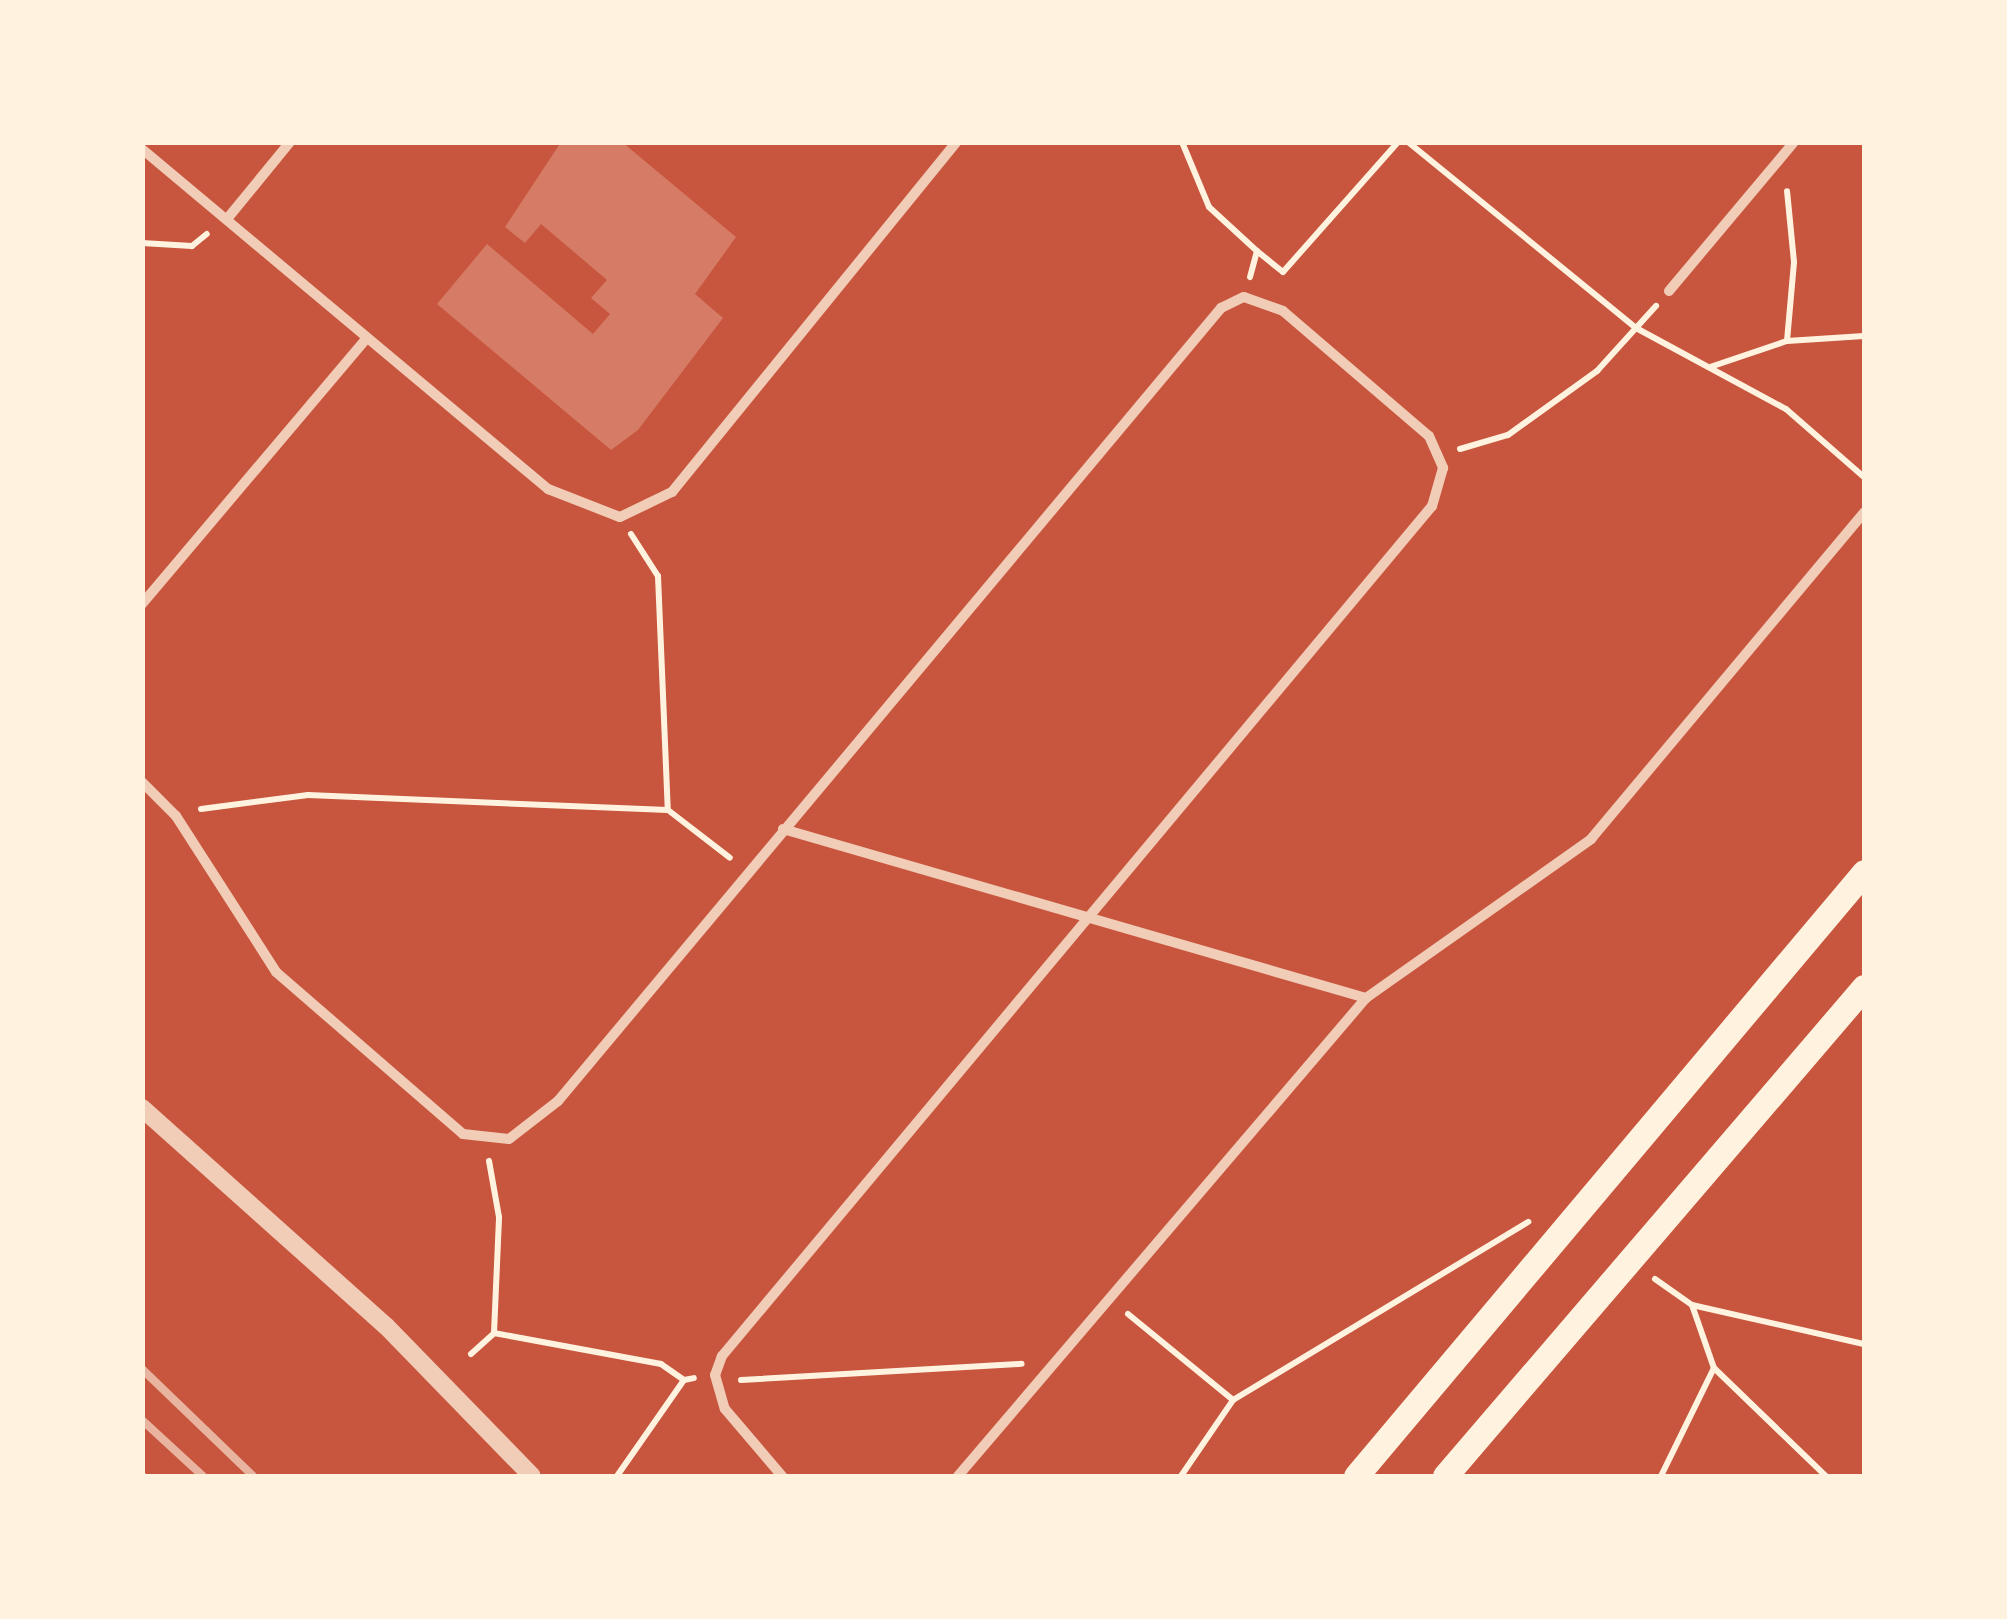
<!DOCTYPE html>
<html>
<head>
<meta charset="utf-8">
<style>
	body { margin:0 }
	#map { position:relative; width:2007px; height:1619px; overflow:hidden; background:#c8553d; font-family:"Open Sans",sans-serif }
	div>[style] { position:absolute }
	[style*='--x'] { left:calc(var(--x)*1px); top:calc(var(--y)*1px); width:calc(var(--w)*1px); rotate:calc(var(--a)*1deg) }
	.building>* { inset:0; background:#d67c66 }
	.path>* { height:6px; margin:-3px; padding:0 3px; transform-origin:3px; border-radius:3px; background:#fff3e0 }
	.minor>* { height:10px; margin:-5px; padding:0 5px; transform-origin:5px; border-radius:5px; background:#f1ccb7 }
	.tertiary>* { height:18px; margin:-9px; padding:0 9px; transform-origin:9px; border-radius:9px; background:#f1ccb7 }
	.primary>* { height:25px; margin:-12.5px; padding:0 12.5px; transform-origin:12.5px; border-radius:12.5px; background:#fff3e0 }
	.rail>* { height:8px; margin:-4px; padding:0 4px; transform-origin:4px; border-radius:4px; background:#e9b49f }
	span { translate:-50% -50%; white-space:nowrap; text-align:center; line-height:1.15; -webkit-text-stroke:8px #fff3e0; paint-order:stroke }
	.frame { position:absolute; inset:0; border:145px solid #fff3e0; pointer-events:none }
</style>
</head>
<body>
<div id="map">
	<div class="building">
		<div style="clip-path:polygon(561px 142px,622px 142px,736px 237px,695px 294px,723px 318px,638px 430px,611px 450px,437px 304px,487px 244px,593px 334px,610px 314px,591px 298px,607px 280px,541px 224px,525px 243px,505px 227px)"></div>
	</div>
	<div class="path">
		<div style="--x:1182;--y:142;--w:70;--a:67.4"></div>
		<div style="--x:1209;--y:207;--w:65;--a:42.5"></div>
		<div style="--x:1257;--y:251;--w:27;--a:105"></div>
		<div style="--x:1408;--y:142;--w:294;--a:39.2"></div>
		<div style="--x:1636;--y:328;--w:170;--a:28.4"></div>
		<div style="--x:1786;--y:409;--w:103;--a:41.1"></div>
		<div style="--x:142;--y:243;--w:50;--a:3.4"></div>
		<div style="--x:192;--y:246;--w:19;--a:-39"></div>
		<div style="--x:1257;--y:251;--w:33;--a:39"></div>
		<div style="--x:1283;--y:272;--w:174;--a:-48.5"></div>
		<div style="--x:1787;--y:341;--w:77;--a:-3.7"></div>
		<div style="--x:1710;--y:367;--w:81;--a:-18.7"></div>
		<div style="--x:1787;--y:341;--w:79;--a:-84.9"></div>
		<div style="--x:1794;--y:262;--w:71;--a:-95.6"></div>
		<div style="--x:1460;--y:449;--w:50;--a:-16.3"></div>
		<div style="--x:1508;--y:435;--w:110;--a:-35.7"></div>
		<div style="--x:1597;--y:371;--w:88;--a:-47.8"></div>
		<div style="--x:631;--y:534;--w:50;--a:57.3"></div>
		<div style="--x:658;--y:576;--w:234;--a:87.6"></div>
		<div style="--x:201;--y:809;--w:108;--a:-7.5"></div>
		<div style="--x:308;--y:795;--w:360;--a:2.4"></div>
		<div style="--x:668;--y:810;--w:78;--a:37.7"></div>
		<div style="--x:1655;--y:1279;--w:45;--a:35.1"></div>
		<div style="--x:1692;--y:1305;--w:176;--a:12.8"></div>
		<div style="--x:1692;--y:1305;--w:67;--a:70.8"></div>
		<div style="--x:1714;--y:1368;--w:156;--a:44"></div>
		<div style="--x:1128;--y:1314;--w:136;--a:39.3"></div>
		<div style="--x:1233;--y:1400;--w:345;--a:-31.1"></div>
		<div style="--x:494;--y:1333;--w:170;--a:10.5"></div>
		<div style="--x:661;--y:1364;--w:28;--a:35"></div>
		<div style="--x:471;--y:1354;--w:31;--a:-42"></div>
		<div style="--x:494;--y:1333;--w:116;--a:-87.5"></div>
		<div style="--x:499;--y:1217;--w:57;--a:-100.1"></div>
		<div style="--x:741;--y:1380;--w:281;--a:-3.3"></div>
		<div style="--x:142;--y:1475;--w:2;--a:27"></div>
		<div style="--x:617;--y:1476;--w:117;--a:-55.1"></div>
		<div style="--x:684;--y:1380;--w:10;--a:-11"></div>
		<div style="--x:1181;--y:1476;--w:92;--a:-55.6"></div>
		<div style="--x:1661;--y:1476;--w:120;--a:-63.9"></div>
	</div>
	<div class="minor">
		<div style="--x:142;--y:149;--w:530;--a:39.94"></div>
		<div style="--x:548;--y:489;--w:77;--a:21.3"></div>
		<div style="--x:620;--y:517;--w:58;--a:-25.7"></div>
		<div style="--x:672;--y:492;--w:451;--a:-50.9"></div>
		<div style="--x:227;--y:219;--w:99;--a:-50.7"></div>
		<div style="--x:1669;--y:291;--w:194;--a:-50"></div>
		<div style="--x:142;--y:604;--w:348;--a:-49.8"></div>
		<div style="--x:142;--y:782;--w:48;--a:45"></div>
		<div style="--x:176;--y:816;--w:185;--a:57.3"></div>
		<div style="--x:276;--y:972;--w:247;--a:40.9"></div>
		<div style="--x:463;--y:1134;--w:46;--a:6.2"></div>
		<div style="--x:509;--y:1139;--w:62;--a:-37.8"></div>
		<div style="--x:558;--y:1101;--w:1034;--a:-50.1"></div>
		<div style="--x:1221;--y:308;--w:25;--a:-26"></div>
		<div style="--x:1244;--y:297;--w:41;--a:19.7"></div>
		<div style="--x:1283;--y:311;--w:192;--a:40.6"></div>
		<div style="--x:1429;--y:436;--w:35;--a:66"></div>
		<div style="--x:1443;--y:468;--w:40;--a:106"></div>
		<div style="--x:1432;--y:506;--w:1108;--a:129.87"></div>
		<div style="--x:722;--y:1356;--w:20;--a:110"></div>
		<div style="--x:715;--y:1375;--w:35;--a:74"></div>
		<div style="--x:725;--y:1409;--w:88;--a:49.6"></div>
		<div style="--x:783;--y:829;--w:607;--a:16.17"></div>
		<div style="--x:958;--y:1476;--w:628;--a:-49.52"></div>
		<div style="--x:1366;--y:998;--w:276;--a:-35.2"></div>
		<div style="--x:1591;--y:839;--w:426;--a:-50.1"></div>
	</div>
	<div class="tertiary">
		<div style="--x:142;--y:1108;--w:327;--a:41.8"></div>
		<div style="--x:386;--y:1326;--w:209;--a:45.8"></div>
	</div>
	<div class="primary">
		<div style="--x:1356;--y:1476;--w:789;--a:-49.93"></div>
		<div style="--x:1445;--y:1476;--w:644;--a:-49.41"></div>
	</div>
	<div class="rail">
		<div style="--x:142;--y:1369;--w:154;--a:43.9"></div>
		<div style="--x:142;--y:1420;--w:83;--a:42.6"></div>
	</div>
	<div class="frame"></div>
</div>
</body>
</html>
